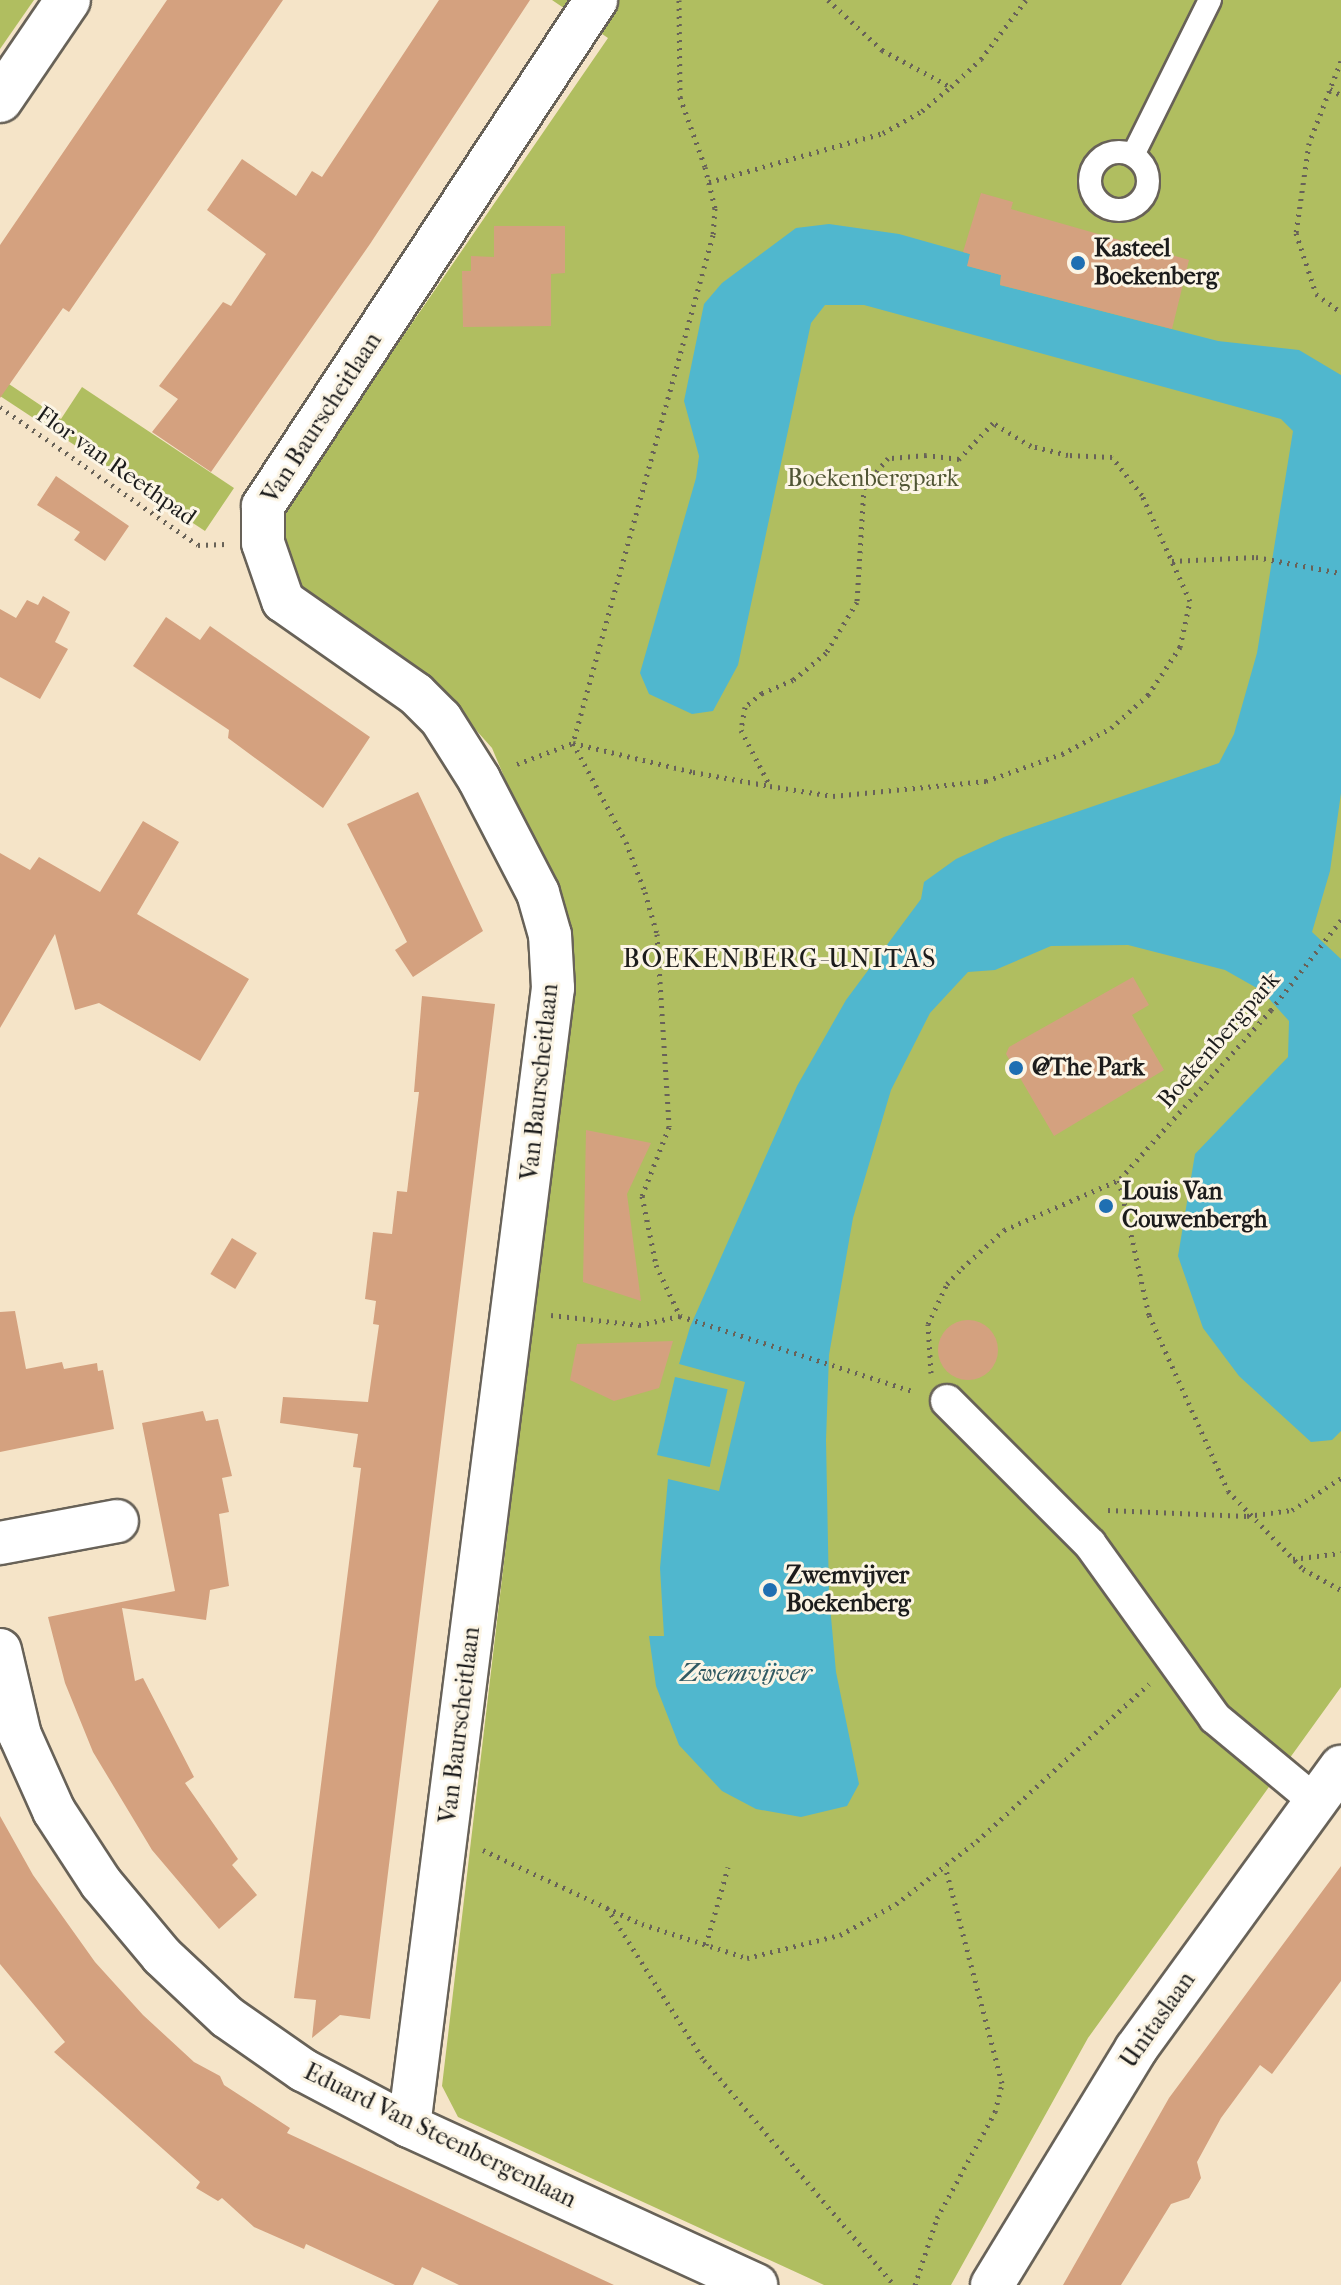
<!DOCTYPE html>
<html>
<head>
<meta charset="utf-8">
<style>
	body { margin:0 }
	#map { position:relative; width:1341px; height:2285px; overflow:hidden; background:#f5e4c8; font-family:"IM FELL French Canon",serif }
	div>[style] { position:absolute }
	[style*='--x'] { left:calc(var(--x)*1px); top:calc(var(--y)*1px); width:calc(var(--w)*1px); rotate:calc(var(--a)*1deg) }
	.green>* { inset:0; background:#b0be60 }
	.water>* { inset:0; background:#50b7ce; transform-origin:0 0 }
	.building>* { inset:0; background:#d4a17f; transform-origin:0 0 }
	.round { border-radius:50% }
	.path>* { height:5px; margin-top:-2.5px; transform-origin:0; background:repeating-linear-gradient(90deg,#686258 0 2px,transparent 0 8px) }
	.roads { filter:drop-shadow(2px 0 #686258) drop-shadow(-2px 0 #686258) drop-shadow(0 2px #686258) drop-shadow(0 -2px #686258) }
	.service>* { height:22px; margin:-11px; padding:0 11px; transform-origin:11px; border-radius:11px; background:#fff }
	.service>.ring { margin:-11px; padding:0; box-sizing:content-box; background:none; border:22px solid #fff; border-radius:50% }
	.pedestrian>* { height:32px; margin:-16px; padding:0 16px; transform-origin:16px; border-radius:16px; background:#fff }
	.minor>* { height:42px; margin:-21px; padding:0 21px; transform-origin:21px; border-radius:21px; background:#fff }
	.tertiary>* { height:44px; margin:-22px; padding:0 22px; transform-origin:22px; border-radius:22px; background:#fff }
	.dots>* { width:22px; height:22px; translate:-50% -50%; box-sizing:border-box; border:4px solid #fcf5e5; border-radius:50% }
	span { translate:-50% -50%; white-space:nowrap; text-align:center; line-height:1.15; -webkit-text-stroke:6px #fcf5e5; paint-order:stroke }
	.poi-label { font-size:24px; color:#1c1c1c; font-weight:700 }
	.left { translate:0 -50%; text-align:left }
	.street-label { font-size:24px; color:#1c1c1c }
	.park-label { font-size:24px; color:#505534 }
	.neighbourhood-label { font-size:26px; color:#1c1c1c; letter-spacing:2px }
	.water-label { font-size:26px; color:#315a63; font-style:italic }
</style>
</head>
<body>
<div id="map">
	<div class="green">
		<div style="clip-path:polygon(0 0,34px 0,0 49px)"></div>
		<div style="clip-path:polygon(552px 0,1341px 0,1341px 1687px,1088px 2038px,951px 2285px,824px 2285px,458px 2117px,442px 2086px,575px 961px,545px 874px,492px 748px,426px 674px,297px 589px,279px 538px,285px 508px,608px 38px)"></div>
		<div style="clip-path:polygon(0 378px,61px 419px,82px 387px,234px 488px,205px 531px,0 396px)"></div>
	</div>
	<div class="water">
		<div style="clip-path:polygon(829px 224px,899px 234px,970px 254px,968px 266px,1001px 275px,1000px 285px,1218px 341px,1299px 350px,1341px 375px,1341px 793px,1330px 871px,1312px 932px,1341px 959px,1341px 1431px,1332px 1440px,1311px 1442px,1239px 1376px,1203px 1328px,1178px 1256px,1195px 1154px,1288px 1057px,1289px 1021px,1262px 991px,1225px 970px,1128px 945px,1051px 946px,995px 970px,968px 972px,930px 1013px,891px 1090px,853px 1218px,829px 1355px,826px 1440px,829px 1595px,836px 1672px,859px 1784px,847px 1806px,801px 1817px,756px 1809px,722px 1791px,679px 1745px,656px 1686px,649px 1636px,664px 1636px,660px 1568px,668px 1479px,719px 1491px,745px 1382px,679px 1364px,690px 1327px,797px 1086px,846px 1000px,921px 899px,924px 882px,956px 859px,1004px 837px,1219px 763px,1234px 734px,1257px 653px,1293px 431px,1281px 419px,864px 305px,825px 305px,811px 323px,738px 665px,713px 711px,692px 714px,649px 694px,640px 673px,696px 478px,699px 456px,684px 401px,704px 304px,722px 283px,796px 228px)"></div>
		<div style="left:675px;top:1377px;width:54px;height:80px;rotate:13deg"></div>
	</div>
	<div class="building">
		<div style="clip-path:polygon(167px 0,283px 0,69px 312px,63px 308px,0 398px,0 245px)"></div>
		<div style="clip-path:polygon(439px 0,530px 0,370px 244px,211px 472px,152px 432px,178px 399px,159px 386px,223px 302px,231px 306px,266px 254px,207px 210px,242px 159px,296px 196px,312px 171px,322px 177px)"></div>
		<div style="clip-path:polygon(981px 193px,1013px 202px,1011px 209px,1189px 260px,1172px 329px,1000px 285px,1001px 275px,967px 266px,970px 254px,963px 252px)"></div>
		<div style="clip-path:polygon(494px 226px,565px 226px,565px 273px,551px 274px,551px 326px,463px 327px,462px 271px,471px 271px,471px 256px,494px 257px)"></div>
		<div style="clip-path:polygon(56px 476px,129px 526px,105px 561px,74px 540px,80px 532px,37px 505px)"></div>
		<div style="clip-path:polygon(43px 596px,70px 612px,55px 642px,68px 649px,40px 699px,0 677px,0 609px,16px 618px,27px 600px,38px 605px)"></div>
		<div style="clip-path:polygon(166px 617px,200px 640px,210px 626px,370px 737px,323px 808px,228px 738px,229px 730px,133px 666px)"></div>
		<div style="clip-path:polygon(418px 792px,483px 931px,413px 977px,395px 950px,407px 942px,347px 824px)"></div>
		<div style="clip-path:polygon(143px 821px,179px 842px,137px 914px,249px 979px,200px 1061px,99px 1003px,75px 1010px,55px 934px,0 1028px,0 853px,30px 870px,39px 857px,100px 892px)"></div>
		<div style="clip-path:polygon(1133px 977px,1149px 1005px,1132px 1015px,1164px 1070px,1054px 1136px,1006px 1054px,1009px 1047px)"></div>
		<div style="clip-path:polygon(422px 996px,495px 1004px,370px 2019px,340px 2015px,312px 2038px,316px 2000px,294px 1998px,361px 1468px,353px 1467px,358px 1434px,280px 1423px,283px 1397px,368px 1402px,379px 1325px,373px 1324px,376px 1301px,365px 1299px,373px 1232px,392px 1234px,397px 1191px,407px 1192px,419px 1092px,414px 1092px)"></div>
		<div style="clip-path:polygon(586px 1130px,651px 1143px,627px 1194px,641px 1301px,583px 1282px)"></div>
		<div style="left:232px;top:1238px;width:29px;height:42px;rotate:31deg"></div>
		<div style="clip-path:polygon(15px 1311px,26px 1369px,62px 1362px,64px 1369px,97px 1363px,98px 1371px,103px 1370px,114px 1429px,0 1452px,0 1312px)"></div>
		<div class="round" style="left:938px;top:1320px;width:60px;height:60px"></div>
		<div style="clip-path:polygon(673px 1341px,659px 1388px,614px 1401px,570px 1380px,577px 1344px)"></div>
		<div style="clip-path:polygon(203px 1411px,206px 1421px,218px 1419px,232px 1476px,222px 1478px,229px 1512px,219px 1514px,229px 1586px,210px 1590px,206px 1620px,122px 1608px,135px 1681px,143px 1678px,194px 1777px,185px 1783px,238px 1859px,232px 1865px,257px 1895px,219px 1929px,152px 1850px,93px 1752px,65px 1683px,48px 1617px,175px 1591px,142px 1423px)"></div>
		<div style="clip-path:polygon(0 1816px,33px 1875px,95px 1962px,143px 2015px,194px 2062px,220px 2076px,224px 2085px,290px 2128px,287px 2133px,614px 2285px,459px 2285px,422px 2267px,413px 2285px,395px 2285px,306px 2244px,304px 2249px,254px 2227px,222px 2198px,218px 2201px,196px 2188px,200px 2182px,54px 2052px,65px 2042px,0 1964px)"></div>
		<div style="clip-path:polygon(1341px 1866px,1341px 1981px,1272px 2074px,1260px 2065px,1221px 2118px,1197px 2162px,1201px 2178px,1189px 2198px,1171px 2204px,1121px 2285px,1063px 2285px,1169px 2098px)"></div>
	</div>
	<div class="path">
		<div style="--x:679;--y:0;--w:97;--a:89.4"></div>
		<div style="--x:680;--y:97;--w:74;--a:70.3"></div>
		<div style="--x:705;--y:167;--w:42;--a:76.3"></div>
		<div style="--x:715;--y:208;--w:27;--a:94"></div>
		<div style="--x:713;--y:235;--w:527;--a:105.41"></div>
		<div style="--x:573;--y:743;--w:123;--a:13.6"></div>
		<div style="--x:693;--y:772;--w:78;--a:10.3"></div>
		<div style="--x:770;--y:786;--w:64;--a:9"></div>
		<div style="--x:833;--y:796;--w:154;--a:-5.6"></div>
		<div style="--x:986;--y:781;--w:81;--a:-19.6"></div>
		<div style="--x:1062;--y:754;--w:55;--a:-28"></div>
		<div style="--x:1111;--y:728;--w:50;--a:-41.7"></div>
		<div style="--x:1148;--y:695;--w:58;--a:-56.3"></div>
		<div style="--x:1180;--y:647;--w:47;--a:-77.7"></div>
		<div style="--x:1190;--y:601;--w:116;--a:-114.4"></div>
		<div style="--x:1142;--y:495;--w:48;--a:-128.3"></div>
		<div style="--x:1112;--y:457;--w:44;--a:-177.4"></div>
		<div style="--x:1068;--y:455;--w:38;--a:-166"></div>
		<div style="--x:1031;--y:446;--w:44;--a:-148.8"></div>
		<div style="--x:993;--y:423;--w:50;--a:133.4"></div>
		<div style="--x:959;--y:459;--w:33;--a:-173"></div>
		<div style="--x:926;--y:455;--w:38;--a:175"></div>
		<div style="--x:888;--y:458;--w:38;--a:130"></div>
		<div style="--x:864;--y:487;--w:115;--a:93.5"></div>
		<div style="--x:857;--y:602;--w:60;--a:121.3"></div>
		<div style="--x:826;--y:653;--w:43;--a:140.7"></div>
		<div style="--x:793;--y:680;--w:34;--a:157"></div>
		<div style="--x:762;--y:693;--w:22;--a:141"></div>
		<div style="--x:745;--y:707;--w:23;--a:100"></div>
		<div style="--x:741;--y:730;--w:63;--a:62.6"></div>
		<div style="--x:828;--y:0;--w:74;--a:42.8"></div>
		<div style="--x:882;--y:50;--w:78;--a:28.2"></div>
		<div style="--x:951;--y:87;--w:41;--a:-43"></div>
		<div style="--x:981;--y:59;--w:74;--a:-52.7"></div>
		<div style="--x:1341;--y:61;--w:88;--a:111.3"></div>
		<div style="--x:1309;--y:143;--w:91;--a:98.2"></div>
		<div style="--x:1296;--y:233;--w:64;--a:71.8"></div>
		<div style="--x:1316;--y:294;--w:31;--a:36"></div>
		<div style="--x:1330;--y:89;--w:13;--a:29"></div>
		<div style="--x:709;--y:182;--w:181;--a:-15.7"></div>
		<div style="--x:883;--y:133;--w:45;--a:-29.4"></div>
		<div style="--x:922;--y:111;--w:38;--a:-40"></div>
		<div style="--x:0;--y:407;--w:241;--a:34.9"></div>
		<div style="--x:198;--y:545;--w:28;--a:-2"></div>
		<div style="--x:1172;--y:561;--w:84;--a:-2.7"></div>
		<div style="--x:1256;--y:557;--w:86;--a:10.7"></div>
		<div style="--x:517;--y:764;--w:60;--a:-20.6"></div>
		<div style="--x:573;--y:743;--w:112;--a:61.8"></div>
		<div style="--x:626;--y:842;--w:53;--a:69.2"></div>
		<div style="--x:645;--y:892;--w:44;--a:74.1"></div>
		<div style="--x:657;--y:934;--w:193;--a:86.4"></div>
		<div style="--x:669;--y:1127;--w:74;--a:111.4"></div>
		<div style="--x:642;--y:1196;--w:70;--a:78.5"></div>
		<div style="--x:656;--y:1265;--w:56;--a:64.8"></div>
		<div style="--x:1341;--y:920;--w:114;--a:127.9"></div>
		<div style="--x:1271;--y:1010;--w:228;--a:131.8"></div>
		<div style="--x:1119;--y:1180;--w:138;--a:77.5"></div>
		<div style="--x:1149;--y:1315;--w:193;--a:65.8"></div>
		<div style="--x:1228;--y:1491;--w:108;--a:46.1"></div>
		<div style="--x:1303;--y:1569;--w:43;--a:28.9"></div>
		<div style="--x:551;--y:1315;--w:89;--a:6.5"></div>
		<div style="--x:639;--y:1325;--w:42;--a:-12.4"></div>
		<div style="--x:680;--y:1316;--w:247;--a:17.9"></div>
		<div style="--x:931;--y:1373;--w:49;--a:-93.5"></div>
		<div style="--x:928;--y:1324;--w:44;--a:-64.6"></div>
		<div style="--x:947;--y:1284;--w:22;--a:-47"></div>
		<div style="--x:962;--y:1268;--w:57;--a:-42.1"></div>
		<div style="--x:1004;--y:1230;--w:125;--a:-23.5"></div>
		<div style="--x:1108;--y:1510;--w:139;--a:2.5"></div>
		<div style="--x:1247;--y:1516;--w:45;--a:-7.6"></div>
		<div style="--x:1292;--y:1510;--w:59;--a:-33.1"></div>
		<div style="--x:1293;--y:1559;--w:48;--a:-7.1"></div>
		<div style="--x:483;--y:1850;--w:175;--a:25"></div>
		<div style="--x:642;--y:1924;--w:110;--a:17.9"></div>
		<div style="--x:747;--y:1958;--w:96;--a:-13.9"></div>
		<div style="--x:840;--y:1935;--w:64;--a:-29"></div>
		<div style="--x:896;--y:1904;--w:103;--a:-37.9"></div>
		<div style="--x:977;--y:1841;--w:233;--a:-42.4"></div>
		<div style="--x:607;--y:1908;--w:180;--a:57.5"></div>
		<div style="--x:704;--y:2060;--w:294;--a:49.8"></div>
		<div style="--x:706;--y:1945;--w:81;--a:-74.2"></div>
		<div style="--x:915;--y:2285;--w:71;--a:-71.8"></div>
		<div style="--x:937;--y:2218;--w:121;--a:-61.3"></div>
		<div style="--x:995;--y:2112;--w:30;--a:-76"></div>
		<div style="--x:1002;--y:2083;--w:224;--a:-104.7"></div>
	</div>
	<div class="roads">
		<div class="service">
			<div class="ring" style="left:1090px;top:152px;width:36px;height:36px"></div>
			<div style="--x:1133;--y:155;--w:173;--a:-63.6"></div>
		</div>
		<div class="pedestrian">
			<div style="--x:947;--y:1401;--w:202;--a:45"></div>
			<div style="--x:1090;--y:1544;--w:214;--a:54.3"></div>
			<div style="--x:1215;--y:1718;--w:130;--a:39.7"></div>
		</div>
		<div class="minor">
			<div style="--x:0;--y:1543;--w:119;--a:-10.6"></div>
			<div style="--x:0;--y:1650;--w:87;--a:76.8"></div>
			<div style="--x:20;--y:1735;--w:83;--a:65.9"></div>
			<div style="--x:54;--y:1811;--w:86;--a:56.9"></div>
			<div style="--x:101;--y:1883;--w:95;--a:50.1"></div>
			<div style="--x:162;--y:1956;--w:89;--a:43.2"></div>
			<div style="--x:227;--y:2017;--w:93;--a:34.9"></div>
			<div style="--x:303;--y:2070;--w:120;--a:27.8"></div>
			<div style="--x:409;--y:2126;--w:382;--a:24.6"></div>
			<div style="--x:409;--y:2126;--w:1147;--a:-82.79"></div>
			<div style="--x:553;--y:988;--w:53;--a:-93.2"></div>
			<div style="--x:550;--y:935;--w:44;--a:-105.9"></div>
			<div style="--x:538;--y:893;--w:128;--a:-117.4"></div>
			<div style="--x:479;--y:779;--w:71;--a:-122.3"></div>
			<div style="--x:441;--y:719;--w:35;--a:-135"></div>
			<div style="--x:416;--y:694;--w:162;--a:-145"></div>
			<div style="--x:283;--y:601;--w:61;--a:-109"></div>
			<div style="--x:263;--y:543;--w:37;--a:-90"></div>
			<div style="--x:263;--y:506;--w:606;--a:-56.65"></div>
			<div style="--x:992;--y:2285;--w:276;--a:-58.6"></div>
			<div style="--x:1136;--y:2049;--w:349;--a:-54"></div>
		</div>
		<div class="tertiary">
			<div style="--x:0;--y:100;--w:121;--a:-55.8"></div>
		</div>
	</div>
	<div class="dots">
		<div style="left:1078px;top:263px;background:#1f6fb2"></div>
		<div style="left:1016px;top:1068px;background:#1f6fb2"></div>
		<div style="left:1106px;top:1206px;background:#1f6fb2"></div>
		<div style="left:770px;top:1590px;background:#1f6fb2"></div>
	</div>
	<div class="poi-label">
		<span class="left" style="left:1094px;top:263px">Kasteel<br>Boekenberg</span>
		<span class="left" style="left:1032px;top:1068px">@The Park</span>
		<span class="left" style="left:1122px;top:1206px">Louis Van<br>Couwenbergh</span>
		<span class="left" style="left:786px;top:1590px">Zwemvijver<br>Boekenberg</span>
	</div>
	<div class="street-label">
		<span style="left:322px;top:418px;rotate:-57deg">Van Baurscheitlaan</span>
		<span style="left:116px;top:466px;rotate:35deg">Flor van Reethpad</span>
		<span style="left:1219px;top:1040px;rotate:-49deg">Boekenbergpark</span>
		<span style="left:540px;top:1082px;rotate:-84deg">Van Baurscheitlaan</span>
		<span style="left:460px;top:1725px;rotate:-83deg">Van Baurscheitlaan</span>
		<span style="left:1158px;top:2020px;rotate:-55deg">Unitaslaan</span>
		<span style="left:440px;top:2136px;rotate:26deg">Eduard Van Steenbergenlaan</span>
	</div>
	<div class="park-label">
		<span style="left:873px;top:479px">Boekenbergpark</span>
	</div>
	<div class="neighbourhood-label">
		<span style="left:780px;top:959px">BOEKENBERG-UNITAS</span>
	</div>
	<div class="water-label">
		<span style="left:746px;top:1673px">Zwemvijver</span>
	</div>
</div>
</body>
</html>
